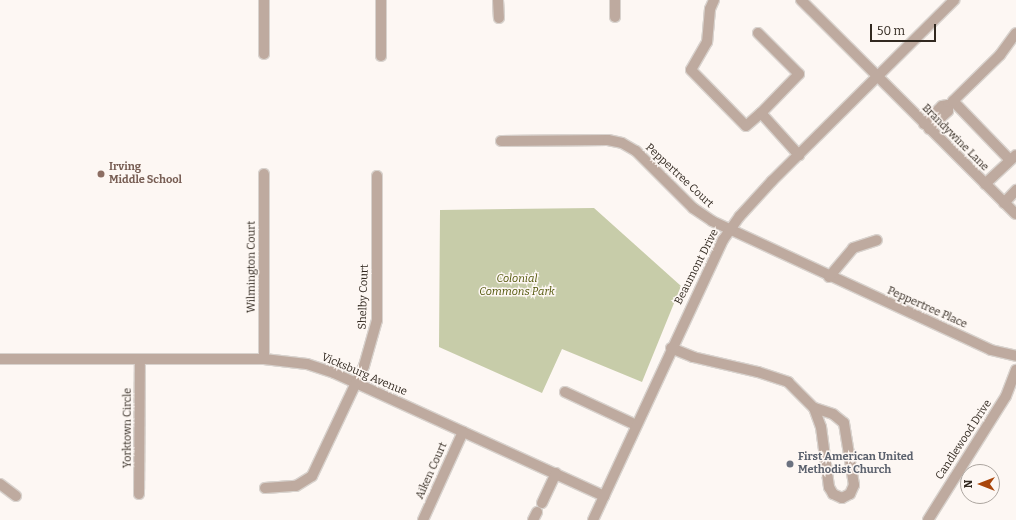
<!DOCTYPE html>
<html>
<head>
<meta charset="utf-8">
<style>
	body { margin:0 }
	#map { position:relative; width:1016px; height:520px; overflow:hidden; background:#fdf7f3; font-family:Bitter,serif }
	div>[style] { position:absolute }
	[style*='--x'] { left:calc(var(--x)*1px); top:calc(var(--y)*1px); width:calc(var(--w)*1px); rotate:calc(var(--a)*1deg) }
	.green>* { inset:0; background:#c7cca9 }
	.roads { filter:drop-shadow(1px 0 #d8d2cd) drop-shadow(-1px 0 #d8d2cd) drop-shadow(0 1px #d8d2cd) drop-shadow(0 -1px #d8d2cd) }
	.minor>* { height:10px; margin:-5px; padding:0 5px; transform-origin:5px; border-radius:5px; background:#beaa9f }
	.dots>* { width:11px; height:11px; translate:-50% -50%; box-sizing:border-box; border:2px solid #fdf7f3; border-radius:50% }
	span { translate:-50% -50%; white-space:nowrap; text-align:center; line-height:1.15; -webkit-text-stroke:3px #fdf7f3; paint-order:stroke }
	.street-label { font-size:11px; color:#322920 }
	.education-label { font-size:11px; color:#785e54; font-weight:700 }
	.left { translate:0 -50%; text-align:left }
	.park-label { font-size:11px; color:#505508; font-style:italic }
	.worship-label { font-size:11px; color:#5b616d; font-weight:700 }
	.north { position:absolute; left:960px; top:464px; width:40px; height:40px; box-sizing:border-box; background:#fdf7f3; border:1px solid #aca59f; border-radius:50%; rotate:270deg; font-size:11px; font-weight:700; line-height:16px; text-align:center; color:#322920 }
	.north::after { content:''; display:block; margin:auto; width:14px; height:18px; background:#a9460b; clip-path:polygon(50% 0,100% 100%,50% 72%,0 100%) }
	.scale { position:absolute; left:870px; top:24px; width:66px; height:18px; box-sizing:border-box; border:2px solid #322920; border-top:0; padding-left:5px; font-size:12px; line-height:14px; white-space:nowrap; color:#322920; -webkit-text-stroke:3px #fdf7f3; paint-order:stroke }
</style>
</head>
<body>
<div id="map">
	<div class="green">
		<div style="clip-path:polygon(594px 208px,681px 286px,642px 382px,562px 349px,542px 393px,439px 347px,440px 210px)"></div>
	</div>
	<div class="roads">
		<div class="minor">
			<div style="--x:264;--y:0;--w:54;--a:90"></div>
			<div style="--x:381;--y:0;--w:56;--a:90"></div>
			<div style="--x:498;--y:0;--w:18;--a:87"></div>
			<div style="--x:615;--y:0;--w:17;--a:90"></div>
			<div style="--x:714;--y:0;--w:10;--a:114"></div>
			<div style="--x:710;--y:9;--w:33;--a:95"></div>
			<div style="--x:707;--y:42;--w:32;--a:120"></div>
			<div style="--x:691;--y:70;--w:78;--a:45.5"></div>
			<div style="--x:746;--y:126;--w:20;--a:-41"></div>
			<div style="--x:761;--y:113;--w:57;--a:47.9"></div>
			<div style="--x:801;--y:0;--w:303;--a:44.9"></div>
			<div style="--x:758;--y:33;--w:58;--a:45"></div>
			<div style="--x:799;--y:74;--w:54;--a:134.3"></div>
			<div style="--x:924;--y:124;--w:25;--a:-45"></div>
			<div style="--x:942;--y:106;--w:6;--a:-9"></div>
			<div style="--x:948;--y:105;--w:6;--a:90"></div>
			<div style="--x:948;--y:111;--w:26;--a:137"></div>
			<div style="--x:501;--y:141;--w:107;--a:-0.5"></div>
			<div style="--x:608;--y:140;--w:14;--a:12"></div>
			<div style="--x:622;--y:143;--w:16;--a:30"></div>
			<div style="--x:636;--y:151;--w:81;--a:45"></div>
			<div style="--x:693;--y:208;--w:23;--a:34"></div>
			<div style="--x:712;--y:221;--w:307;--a:24.8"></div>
			<div style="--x:991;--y:350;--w:26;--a:13"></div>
			<div style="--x:1010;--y:160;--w:82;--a:-134"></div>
			<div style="--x:953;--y:101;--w:66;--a:-44.4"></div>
			<div style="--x:1000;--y:55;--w:27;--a:-54"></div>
			<div style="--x:985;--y:184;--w:42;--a:-43.1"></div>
			<div style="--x:1004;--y:203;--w:18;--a:-47"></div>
			<div style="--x:829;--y:277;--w:38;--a:-50"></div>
			<div style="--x:853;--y:248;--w:25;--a:-18"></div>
			<div style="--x:671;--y:348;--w:24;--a:22"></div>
			<div style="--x:693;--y:357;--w:67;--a:13"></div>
			<div style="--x:758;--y:372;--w:32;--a:18"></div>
			<div style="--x:788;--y:382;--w:37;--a:45"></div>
			<div style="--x:814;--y:408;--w:20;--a:70"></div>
			<div style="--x:821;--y:427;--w:61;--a:82.4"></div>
			<div style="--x:829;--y:487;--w:8;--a:60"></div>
			<div style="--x:833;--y:494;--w:10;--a:24"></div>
			<div style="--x:842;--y:498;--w:9;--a:-27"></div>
			<div style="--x:850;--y:494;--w:10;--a:-66"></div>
			<div style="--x:854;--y:485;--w:63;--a:-99.2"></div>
			<div style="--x:844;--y:423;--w:14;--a:-141"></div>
			<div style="--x:833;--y:414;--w:20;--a:-162"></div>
			<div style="--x:0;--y:359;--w:264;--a:0"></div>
			<div style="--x:264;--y:359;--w:43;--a:6.6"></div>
			<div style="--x:307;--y:364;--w:28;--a:18"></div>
			<div style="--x:334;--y:373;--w:297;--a:24.5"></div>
			<div style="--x:264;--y:359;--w:185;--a:-90"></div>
			<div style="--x:565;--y:392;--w:78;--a:24.9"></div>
			<div style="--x:0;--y:484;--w:20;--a:37"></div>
			<div style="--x:265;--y:488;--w:31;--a:-4"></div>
			<div style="--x:296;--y:486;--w:19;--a:-32"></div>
			<div style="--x:312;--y:476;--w:122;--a:-64.7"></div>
			<div style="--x:364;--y:366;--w:48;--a:-74.2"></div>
			<div style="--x:377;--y:320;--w:144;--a:-90"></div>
			<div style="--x:139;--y:494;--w:133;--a:-89.6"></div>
			<div style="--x:542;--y:503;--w:33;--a:-65"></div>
			<div style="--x:423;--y:520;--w:97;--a:-65.6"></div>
			<div style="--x:533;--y:520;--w:9;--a:-63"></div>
			<div style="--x:593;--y:520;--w:309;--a:-65.1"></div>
			<div style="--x:723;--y:240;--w:29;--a:-55"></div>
			<div style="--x:740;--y:216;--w:47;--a:-47.6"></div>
			<div style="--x:772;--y:181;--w:257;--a:-44.8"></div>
			<div style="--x:928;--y:520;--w:146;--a:-57.8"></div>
			<div style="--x:1006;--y:396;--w:28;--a:-69"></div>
		</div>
	</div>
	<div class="dots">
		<div style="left:101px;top:174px;background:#8d6e63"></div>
		<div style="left:790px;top:464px;background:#6b7280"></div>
	</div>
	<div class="street-label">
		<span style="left:955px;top:138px;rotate:45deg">Brandywine Lane</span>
		<span style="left:679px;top:176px;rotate:43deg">Peppertree Court</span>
		<span style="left:252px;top:267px;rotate:-90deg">Wilmington Court</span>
		<span style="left:697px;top:267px;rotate:-63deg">Beaumont Drive</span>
		<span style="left:364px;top:297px;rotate:-88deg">Shelby Court</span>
		<span style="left:927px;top:308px;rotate:24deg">Peppertree Place</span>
		<span style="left:364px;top:375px;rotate:23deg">Vicksburg Avenue</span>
		<span style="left:128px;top:428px;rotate:-90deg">Yorktown Circle</span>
		<span style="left:964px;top:440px;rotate:-57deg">Candlewood Drive</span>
		<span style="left:432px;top:471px;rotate:-66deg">Aiken Court</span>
	</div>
	<div class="education-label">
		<span class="left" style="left:109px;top:174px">Irving<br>Middle School</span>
	</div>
	<div class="park-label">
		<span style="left:517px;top:286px">Colonial<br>Commons Park</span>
	</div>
	<div class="worship-label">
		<span class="left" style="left:798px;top:464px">First American United<br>Methodist Church</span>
	</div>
	<div class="north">N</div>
	<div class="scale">50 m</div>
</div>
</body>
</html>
